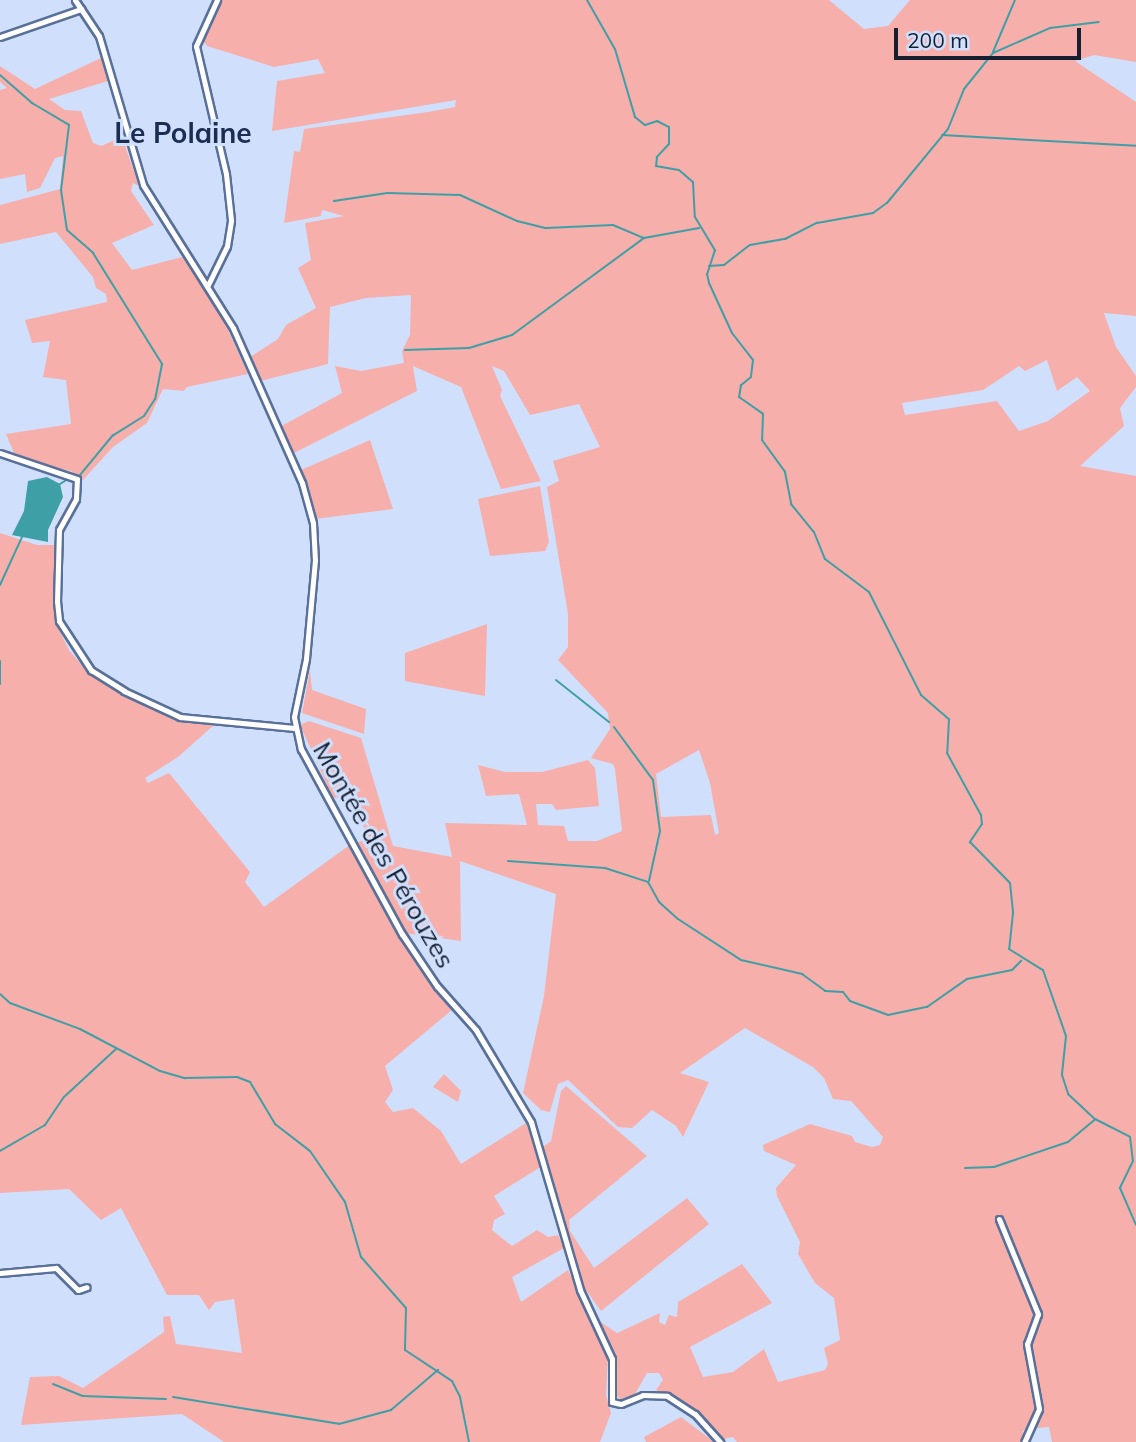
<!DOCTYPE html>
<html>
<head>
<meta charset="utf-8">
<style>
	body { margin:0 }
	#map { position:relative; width:1136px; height:1442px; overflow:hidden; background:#d0e0fc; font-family:Mulish,sans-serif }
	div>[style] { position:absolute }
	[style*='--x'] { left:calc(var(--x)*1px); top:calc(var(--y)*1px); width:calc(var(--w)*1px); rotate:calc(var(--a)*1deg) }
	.green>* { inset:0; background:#f6afab }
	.water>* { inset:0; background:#3f9fa6 }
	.stream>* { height:2px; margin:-1px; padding:0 1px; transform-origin:1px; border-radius:1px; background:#3f9fa6 }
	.roads { filter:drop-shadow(2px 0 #597099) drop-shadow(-2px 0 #597099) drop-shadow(0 2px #597099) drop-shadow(0 -2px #597099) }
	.minor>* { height:5px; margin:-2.5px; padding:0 2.5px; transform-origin:2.5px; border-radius:2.5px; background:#fff }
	span { translate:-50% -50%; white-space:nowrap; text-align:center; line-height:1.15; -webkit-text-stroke:6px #d0e0fc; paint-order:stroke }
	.street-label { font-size:26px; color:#161f30 }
	.neighbourhood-label { font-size:28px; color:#1a2d52; font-weight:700 }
	.scale { position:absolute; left:894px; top:28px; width:187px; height:32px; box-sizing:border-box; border:4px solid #161f30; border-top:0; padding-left:9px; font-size:21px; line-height:24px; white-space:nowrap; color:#161f30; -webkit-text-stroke:5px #d0e0fc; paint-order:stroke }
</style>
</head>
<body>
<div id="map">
	<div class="green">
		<div style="clip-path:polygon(evenodd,220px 0,829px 0,864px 29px,888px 26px,910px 0,1136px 0,1136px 62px,1094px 55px,1075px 61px,1136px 102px,1136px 316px,1104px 313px,1116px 347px,1136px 376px,1136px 387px,1120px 408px,1124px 426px,1080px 466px,1136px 476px,1136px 1442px,1052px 1442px,1049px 1427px,1036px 1428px,1034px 1421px,1023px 1431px,1022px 1442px,737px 1442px,733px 1437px,723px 1439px,685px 1402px,656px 1390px,663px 1380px,659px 1373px,647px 1373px,635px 1394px,622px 1400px,617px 1396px,614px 1353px,599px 1321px,617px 1333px,660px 1313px,659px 1322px,665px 1325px,669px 1315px,677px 1317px,678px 1302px,742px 1264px,772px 1303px,690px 1347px,703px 1377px,733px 1372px,764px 1349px,778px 1382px,825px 1370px,828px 1364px,824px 1348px,840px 1340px,834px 1298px,815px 1283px,798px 1254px,800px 1242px,777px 1196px,776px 1188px,796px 1165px,764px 1151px,763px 1145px,810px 1124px,852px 1136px,855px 1142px,872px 1147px,880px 1145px,883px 1137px,851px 1101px,833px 1099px,824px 1078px,813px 1067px,745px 1028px,680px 1073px,709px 1082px,683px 1137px,676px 1126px,652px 1110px,632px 1128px,618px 1127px,568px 1080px,558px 1084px,550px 1112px,541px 1110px,523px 1093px,544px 996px,556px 894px,460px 861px,461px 941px,405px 933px,358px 842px,367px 840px,356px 795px,333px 798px,300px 725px,309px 721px,361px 738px,393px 846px,452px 857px,445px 823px,527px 825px,519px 794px,486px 796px,478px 765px,505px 772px,542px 772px,588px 760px,595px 768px,599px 806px,556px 810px,552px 804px,536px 804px,538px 825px,564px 826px,568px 841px,597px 841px,622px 831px,615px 769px,613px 764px,591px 758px,610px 729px,608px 713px,558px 660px,568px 647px,568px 614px,547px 487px,559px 481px,553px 461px,600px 447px,579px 404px,530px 415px,504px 371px,492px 366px,502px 390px,500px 396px,541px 481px,501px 489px,461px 387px,413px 366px,417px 391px,292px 454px,278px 428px,342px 393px,335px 366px,361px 371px,404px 363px,402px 351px,410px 335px,411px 295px,366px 298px,330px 307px,328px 364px,260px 381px,250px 357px,278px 339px,286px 325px,316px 308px,298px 268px,311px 260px,305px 223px,344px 216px,322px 210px,321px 216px,284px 223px,294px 151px,300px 152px,304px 129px,428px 112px,455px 107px,456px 100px,272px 131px,277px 81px,325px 73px,318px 59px,274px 67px,207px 46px,200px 38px,217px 15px,220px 0,1047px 360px,1057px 391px,1077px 377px,1090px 391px,1048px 421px,1019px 431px,997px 401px,905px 415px,902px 403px,983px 390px,1019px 366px,1025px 371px,1047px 360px,220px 0,699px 750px,710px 783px,719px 833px,715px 835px,711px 815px,661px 817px,656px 774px,699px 750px)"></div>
		<div style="clip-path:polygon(101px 58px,108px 81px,49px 99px,65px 110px,81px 111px,93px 143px,101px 146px,122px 137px,139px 186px,133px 183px,131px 191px,154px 225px,112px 243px,132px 270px,186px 256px,215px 301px,248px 374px,187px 387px,184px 391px,163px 389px,147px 423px,113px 447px,82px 481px,71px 471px,30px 462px,14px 453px,6px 434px,71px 424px,66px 380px,43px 377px,50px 341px,32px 343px,25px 320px,107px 302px,106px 294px,96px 288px,93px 277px,56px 232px,0 244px,0 205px,60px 189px,63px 156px,55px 158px,40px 188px,27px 192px,25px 174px,0 179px,0 90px,7px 88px,0 82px,0 66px,35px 89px)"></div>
		<div style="clip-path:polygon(370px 440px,393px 509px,315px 519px,301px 470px)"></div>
		<div style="clip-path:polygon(540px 486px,549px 542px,545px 551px,490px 556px,478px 499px)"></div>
		<div style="clip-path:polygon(0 533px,37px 545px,54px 545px,55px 622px,69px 650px,90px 675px,172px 718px,214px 725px,178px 757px,145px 778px,148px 783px,169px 773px,250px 872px,245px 882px,264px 907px,351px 844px,394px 928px,434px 989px,453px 1009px,385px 1066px,393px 1090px,385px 1102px,393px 1112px,413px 1108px,441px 1131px,461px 1164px,526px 1123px,542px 1166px,494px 1196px,505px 1214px,494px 1220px,492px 1230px,512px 1246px,537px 1230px,548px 1237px,558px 1235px,564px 1248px,512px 1277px,521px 1302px,568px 1270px,608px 1356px,606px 1395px,611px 1413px,600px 1442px,224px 1442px,182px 1414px,21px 1425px,30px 1377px,59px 1376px,83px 1388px,164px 1332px,163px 1317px,170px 1316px,176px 1344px,242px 1353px,234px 1299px,215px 1302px,209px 1310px,199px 1295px,167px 1295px,121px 1208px,101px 1220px,69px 1189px,0 1193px)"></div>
		<div style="clip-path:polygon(487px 624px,485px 696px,405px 681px,405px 653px)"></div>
		<div style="clip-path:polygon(310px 670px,312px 690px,366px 709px,364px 734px,302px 713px)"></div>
		<div style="clip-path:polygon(444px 1074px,461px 1091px,458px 1102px,433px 1087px)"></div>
		<div style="clip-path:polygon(566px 1086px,647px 1156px,569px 1220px,570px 1231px,594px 1268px,687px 1198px,709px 1224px,601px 1311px,581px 1283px,543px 1147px,551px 1141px,561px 1091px)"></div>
		<div style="clip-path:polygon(681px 1417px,714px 1442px,646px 1442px,644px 1437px)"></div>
	</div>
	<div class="water">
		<div style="clip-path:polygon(47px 477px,60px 484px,63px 497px,48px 530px,48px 542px,12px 535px,24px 511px,28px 481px)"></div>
	</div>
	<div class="stream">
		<div style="--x:587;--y:0;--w:56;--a:60.3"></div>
		<div style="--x:615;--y:49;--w:71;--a:73.6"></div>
		<div style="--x:635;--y:117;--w:13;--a:39"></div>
		<div style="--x:645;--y:125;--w:13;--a:-18"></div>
		<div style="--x:657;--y:121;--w:13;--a:27"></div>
		<div style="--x:669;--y:127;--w:17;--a:90"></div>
		<div style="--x:669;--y:144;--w:18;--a:133"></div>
		<div style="--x:657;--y:157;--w:9;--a:96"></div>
		<div style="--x:656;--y:166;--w:23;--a:10"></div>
		<div style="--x:679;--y:170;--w:18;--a:41"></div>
		<div style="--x:693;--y:182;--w:35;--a:87"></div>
		<div style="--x:695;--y:217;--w:39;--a:59"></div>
		<div style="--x:715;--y:250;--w:25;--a:108"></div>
		<div style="--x:707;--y:274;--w:9;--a:77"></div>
		<div style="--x:709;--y:283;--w:55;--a:65.3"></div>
		<div style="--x:732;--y:333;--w:34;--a:52"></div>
		<div style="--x:753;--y:360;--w:17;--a:97"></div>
		<div style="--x:751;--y:377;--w:13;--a:141"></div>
		<div style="--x:741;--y:385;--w:12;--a:99"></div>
		<div style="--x:739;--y:397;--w:29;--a:35"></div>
		<div style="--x:763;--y:414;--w:26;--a:92"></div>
		<div style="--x:762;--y:440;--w:39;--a:54"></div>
		<div style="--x:785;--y:472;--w:33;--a:79"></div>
		<div style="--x:791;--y:504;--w:36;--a:51"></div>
		<div style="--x:814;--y:532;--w:29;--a:68"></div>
		<div style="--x:825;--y:559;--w:55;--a:36.9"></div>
		<div style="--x:869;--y:592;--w:115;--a:63.2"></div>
		<div style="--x:921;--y:695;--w:37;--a:41"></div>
		<div style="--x:949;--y:719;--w:34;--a:93"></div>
		<div style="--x:947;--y:753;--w:71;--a:61.3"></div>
		<div style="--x:981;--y:815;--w:9;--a:84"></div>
		<div style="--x:982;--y:824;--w:22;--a:124"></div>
		<div style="--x:970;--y:842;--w:57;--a:45.7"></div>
		<div style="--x:1010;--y:883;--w:30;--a:84"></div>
		<div style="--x:1013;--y:913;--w:36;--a:96"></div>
		<div style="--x:1009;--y:949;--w:40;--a:32"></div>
		<div style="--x:1043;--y:970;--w:70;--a:70.8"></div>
		<div style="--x:1066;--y:1036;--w:39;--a:96"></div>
		<div style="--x:1062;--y:1075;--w:20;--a:72"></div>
		<div style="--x:1068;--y:1094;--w:37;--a:43"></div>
		<div style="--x:1095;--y:1119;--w:39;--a:27"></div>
		<div style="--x:1130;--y:1137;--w:24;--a:83"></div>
		<div style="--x:1133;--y:1161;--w:30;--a:116"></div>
		<div style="--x:1120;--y:1188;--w:40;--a:66.6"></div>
		<div style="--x:993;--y:52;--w:56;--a:-67.1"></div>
		<div style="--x:0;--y:75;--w:43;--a:41.2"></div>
		<div style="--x:32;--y:103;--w:43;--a:30.7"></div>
		<div style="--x:69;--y:125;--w:65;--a:97"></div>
		<div style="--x:61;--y:190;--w:40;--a:81.5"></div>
		<div style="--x:67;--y:230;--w:35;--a:41"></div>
		<div style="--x:93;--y:253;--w:131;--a:58.1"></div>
		<div style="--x:162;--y:364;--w:36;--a:101"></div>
		<div style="--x:155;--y:399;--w:20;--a:123"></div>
		<div style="--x:144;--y:416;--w:36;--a:148"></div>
		<div style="--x:113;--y:435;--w:52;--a:129.5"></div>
		<div style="--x:942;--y:135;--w:194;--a:3.2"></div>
		<div style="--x:334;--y:201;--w:54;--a:-8.6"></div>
		<div style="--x:387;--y:193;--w:73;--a:1.6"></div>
		<div style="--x:460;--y:195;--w:63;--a:24.5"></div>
		<div style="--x:517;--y:221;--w:30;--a:14"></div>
		<div style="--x:546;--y:228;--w:67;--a:-2.6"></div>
		<div style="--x:613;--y:225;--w:33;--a:23"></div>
		<div style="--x:709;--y:266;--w:15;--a:-4"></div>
		<div style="--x:724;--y:265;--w:33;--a:-38"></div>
		<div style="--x:750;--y:245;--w:36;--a:-10"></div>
		<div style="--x:785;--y:239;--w:36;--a:-27"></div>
		<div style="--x:817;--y:223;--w:57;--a:-10.1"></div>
		<div style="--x:873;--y:213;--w:17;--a:-36"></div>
		<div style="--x:887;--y:203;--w:96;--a:-50.5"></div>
		<div style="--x:948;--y:129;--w:43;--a:-68.2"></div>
		<div style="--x:964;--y:89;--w:46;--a:-51.1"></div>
		<div style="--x:993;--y:53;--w:62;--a:-23.7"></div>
		<div style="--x:1050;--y:28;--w:49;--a:-7"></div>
		<div style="--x:405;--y:350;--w:64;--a:-1.8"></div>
		<div style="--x:469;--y:348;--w:45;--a:-16.8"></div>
		<div style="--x:512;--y:335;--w:164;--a:-36.3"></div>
		<div style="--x:644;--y:238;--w:56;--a:-10.3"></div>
		<div style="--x:60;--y:484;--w:9;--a:-32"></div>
		<div style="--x:0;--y:585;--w:53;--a:-65.4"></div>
		<div style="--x:0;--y:661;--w:23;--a:90"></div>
		<div style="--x:556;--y:680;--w:68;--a:38.4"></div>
		<div style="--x:614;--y:727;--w:66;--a:53.7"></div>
		<div style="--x:653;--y:780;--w:51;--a:82.2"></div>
		<div style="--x:660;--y:831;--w:51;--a:102.4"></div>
		<div style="--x:508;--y:861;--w:97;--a:4.1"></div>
		<div style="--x:605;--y:868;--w:45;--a:18"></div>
		<div style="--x:648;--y:882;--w:23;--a:61"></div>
		<div style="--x:659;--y:902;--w:25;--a:42"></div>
		<div style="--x:678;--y:919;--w:75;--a:33.1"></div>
		<div style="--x:741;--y:960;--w:63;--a:12.9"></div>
		<div style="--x:802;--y:974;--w:29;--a:36"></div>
		<div style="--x:825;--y:991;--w:18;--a:3"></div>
		<div style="--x:843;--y:992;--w:11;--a:52"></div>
		<div style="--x:850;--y:1001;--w:40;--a:20.2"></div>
		<div style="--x:888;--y:1015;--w:40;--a:-12"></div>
		<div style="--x:927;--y:1007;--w:49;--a:-35"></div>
		<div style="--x:967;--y:979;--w:46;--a:-11.3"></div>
		<div style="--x:1012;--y:970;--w:13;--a:-45"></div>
		<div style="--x:0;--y:994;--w:13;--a:42"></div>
		<div style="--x:10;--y:1003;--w:75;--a:20.4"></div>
		<div style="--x:80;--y:1029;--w:90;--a:27.7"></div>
		<div style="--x:160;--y:1071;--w:26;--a:16"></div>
		<div style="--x:185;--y:1078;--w:52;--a:-1.1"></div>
		<div style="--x:237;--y:1077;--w:14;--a:21"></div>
		<div style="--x:250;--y:1082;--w:49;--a:59.2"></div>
		<div style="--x:275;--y:1124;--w:44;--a:37.6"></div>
		<div style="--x:310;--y:1151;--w:62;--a:55.5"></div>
		<div style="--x:345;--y:1202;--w:57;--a:73.8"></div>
		<div style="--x:361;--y:1257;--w:68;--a:48.6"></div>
		<div style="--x:406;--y:1308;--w:42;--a:91.4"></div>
		<div style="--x:405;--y:1350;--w:56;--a:33.4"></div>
		<div style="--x:452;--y:1381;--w:18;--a:63"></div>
		<div style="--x:460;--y:1397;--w:46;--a:78.7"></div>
		<div style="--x:0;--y:1151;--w:52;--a:-30"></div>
		<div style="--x:45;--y:1125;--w:34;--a:-56"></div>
		<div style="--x:64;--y:1097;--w:71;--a:-42.7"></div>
		<div style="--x:965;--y:1168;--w:29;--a:-2"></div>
		<div style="--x:994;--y:1167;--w:78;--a:-18.7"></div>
		<div style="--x:1068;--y:1142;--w:34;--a:-40"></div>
		<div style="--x:53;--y:1384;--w:32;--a:22"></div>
		<div style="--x:83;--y:1396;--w:83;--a:2.1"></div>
		<div style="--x:173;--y:1397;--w:168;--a:9.2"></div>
		<div style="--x:339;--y:1424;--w:54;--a:-15.1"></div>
		<div style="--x:391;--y:1410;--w:62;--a:-40.4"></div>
	</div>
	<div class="roads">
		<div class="minor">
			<div style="--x:75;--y:0;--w:43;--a:56.3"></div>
			<div style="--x:99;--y:36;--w:155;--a:73.5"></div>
			<div style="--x:143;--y:185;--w:169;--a:57.8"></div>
			<div style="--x:233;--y:328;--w:170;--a:66"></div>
			<div style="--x:302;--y:483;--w:41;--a:74.6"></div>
			<div style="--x:313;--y:523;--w:37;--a:87"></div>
			<div style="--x:315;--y:560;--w:99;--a:95.2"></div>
			<div style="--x:306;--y:659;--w:59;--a:101.7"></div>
			<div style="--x:294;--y:717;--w:33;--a:78"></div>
			<div style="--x:301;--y:749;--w:211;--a:61.4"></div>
			<div style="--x:402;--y:934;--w:63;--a:56.1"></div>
			<div style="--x:437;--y:986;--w:59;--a:48.4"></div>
			<div style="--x:476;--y:1030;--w:107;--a:59.1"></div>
			<div style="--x:531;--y:1122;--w:175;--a:73.7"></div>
			<div style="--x:580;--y:1290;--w:76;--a:65.1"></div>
			<div style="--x:612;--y:1359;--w:43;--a:90"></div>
			<div style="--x:612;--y:1402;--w:9;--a:13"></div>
			<div style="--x:621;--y:1404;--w:24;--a:-22"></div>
			<div style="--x:643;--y:1395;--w:24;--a:2"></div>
			<div style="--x:667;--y:1396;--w:33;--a:33"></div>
			<div style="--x:695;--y:1414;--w:38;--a:48"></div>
			<div style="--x:0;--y:37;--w:86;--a:-19.1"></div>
			<div style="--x:208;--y:285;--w:43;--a:-64"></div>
			<div style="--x:227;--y:246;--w:26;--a:-81"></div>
			<div style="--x:231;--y:220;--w:46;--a:-96.2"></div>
			<div style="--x:226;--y:174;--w:131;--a:-103.2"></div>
			<div style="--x:196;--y:46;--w:51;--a:-65.5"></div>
			<div style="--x:0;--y:453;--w:81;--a:18.7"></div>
			<div style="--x:77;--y:479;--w:20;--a:93"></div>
			<div style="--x:76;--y:499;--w:35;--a:119"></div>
			<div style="--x:59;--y:530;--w:71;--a:91.6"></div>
			<div style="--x:57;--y:601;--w:20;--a:84"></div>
			<div style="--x:59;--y:621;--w:59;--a:56.9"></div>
			<div style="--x:91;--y:670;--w:39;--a:32"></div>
			<div style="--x:124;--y:691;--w:62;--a:24.9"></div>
			<div style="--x:180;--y:717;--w:115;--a:5.5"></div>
			<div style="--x:999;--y:1219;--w:103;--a:67.7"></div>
			<div style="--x:1038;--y:1314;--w:32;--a:110"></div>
			<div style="--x:1027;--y:1344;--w:66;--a:79.5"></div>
			<div style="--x:1039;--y:1409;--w:36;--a:114"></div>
			<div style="--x:0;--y:1273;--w:56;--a:-5.1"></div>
			<div style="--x:56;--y:1268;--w:31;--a:45"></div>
			<div style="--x:78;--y:1290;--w:9;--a:-18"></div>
		</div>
	</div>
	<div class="street-label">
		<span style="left:384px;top:855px;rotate:60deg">Montée des Pérouzes</span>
	</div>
	<div class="neighbourhood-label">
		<span style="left:183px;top:133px">Le Polaine</span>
	</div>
	<div class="scale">200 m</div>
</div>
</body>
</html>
